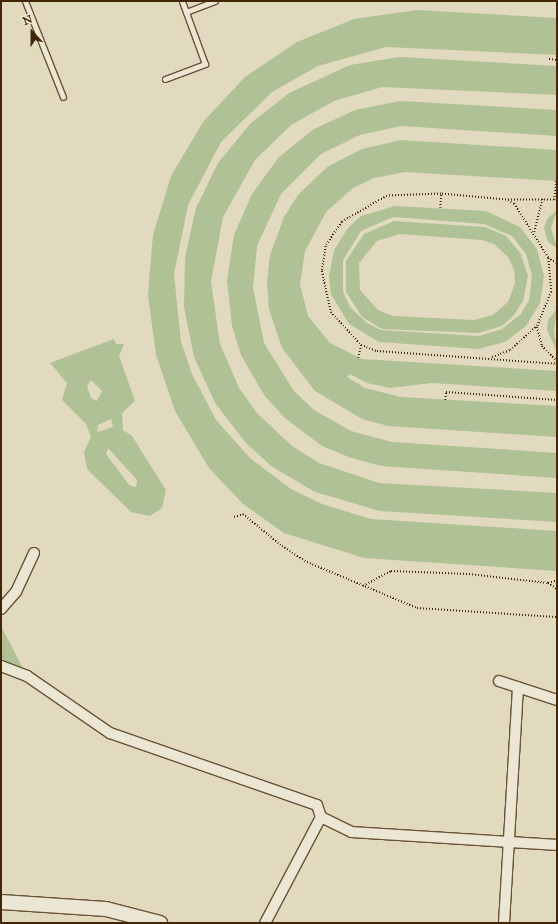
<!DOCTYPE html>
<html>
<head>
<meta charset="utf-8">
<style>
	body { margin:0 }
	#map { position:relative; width:558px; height:924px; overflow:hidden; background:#e2dabf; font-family:"IM FELL Great Primer",serif }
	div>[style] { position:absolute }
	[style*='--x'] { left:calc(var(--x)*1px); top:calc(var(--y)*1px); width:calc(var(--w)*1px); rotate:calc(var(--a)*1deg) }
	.green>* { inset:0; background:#afc195 }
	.path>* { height:1.5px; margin-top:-0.75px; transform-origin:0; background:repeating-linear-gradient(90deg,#422606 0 1px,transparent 0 3px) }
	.roads { filter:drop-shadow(1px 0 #6a5334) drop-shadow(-1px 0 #6a5334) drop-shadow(0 1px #6a5334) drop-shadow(0 -1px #6a5334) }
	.lane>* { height:5px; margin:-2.5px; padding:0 2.5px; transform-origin:2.5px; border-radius:2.5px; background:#ece7d5 }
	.street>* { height:10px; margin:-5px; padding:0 5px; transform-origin:5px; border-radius:5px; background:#ece7d5 }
	.secondary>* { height:14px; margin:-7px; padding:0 7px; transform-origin:7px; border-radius:7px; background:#ece7d5 }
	span { translate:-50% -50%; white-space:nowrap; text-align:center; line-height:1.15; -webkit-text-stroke:4px #ece7d5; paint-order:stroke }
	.frame { position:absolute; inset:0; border:2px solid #422606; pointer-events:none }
	.north { position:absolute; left:12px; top:12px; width:40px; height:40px; -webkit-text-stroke:3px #ece7d5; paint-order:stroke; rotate:339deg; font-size:11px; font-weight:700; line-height:16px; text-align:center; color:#422606 }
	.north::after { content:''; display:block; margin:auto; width:14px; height:18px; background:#422606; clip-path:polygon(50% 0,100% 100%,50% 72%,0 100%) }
</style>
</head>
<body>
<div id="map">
	<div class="green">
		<div style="clip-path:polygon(417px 10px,557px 18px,557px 55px,386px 47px,318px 66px,272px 92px,221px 142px,188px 205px,174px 274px,181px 342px,192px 374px,216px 420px,250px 458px,291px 489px,322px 504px,371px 519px,557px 531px,557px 571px,364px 558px,284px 533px,243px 504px,209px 468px,175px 411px,156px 355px,148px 295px,153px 235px,171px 176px,203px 122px,245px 77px,297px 42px,354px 19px)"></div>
		<div style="clip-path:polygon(400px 57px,557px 66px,557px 95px,382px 87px,334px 101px,291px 125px,255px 160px,223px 217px,211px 282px,220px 344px,239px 388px,257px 413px,292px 446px,319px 463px,379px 483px,557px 493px,557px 522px,380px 511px,315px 492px,271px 466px,246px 443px,215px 403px,194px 357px,184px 307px,185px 257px,196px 208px,218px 163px,250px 124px,289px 93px,350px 65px)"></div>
		<div style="clip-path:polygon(400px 101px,557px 110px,557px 136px,401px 126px,360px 135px,321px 154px,281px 194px,257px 246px,253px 288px,264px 343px,294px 391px,314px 410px,351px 431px,392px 442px,557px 453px,557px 478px,381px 466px,351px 458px,322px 446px,285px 418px,264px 395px,241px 355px,232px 326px,227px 280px,234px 235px,252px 194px,279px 157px,314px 129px,355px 110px)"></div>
		<div style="clip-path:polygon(401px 140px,557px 150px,557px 181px,405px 172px,374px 178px,353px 188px,326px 212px,305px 251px,300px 284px,308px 316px,330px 343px,362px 359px,557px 371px,557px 391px,432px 383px,390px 388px,367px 383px,350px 374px,347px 377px,365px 388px,401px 397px,557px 406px,557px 437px,388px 426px,362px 419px,315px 391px,282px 348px,269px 309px,267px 282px,270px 255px,284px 217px,298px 195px,327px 167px,362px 149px)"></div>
		<div style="clip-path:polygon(evenodd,395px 206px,486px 211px,520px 227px,537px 249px,544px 276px,540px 303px,526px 326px,505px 342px,478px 349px,379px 342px,349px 324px,331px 294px,329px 276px,334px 250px,348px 228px,361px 216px,395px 206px,393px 217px,484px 224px,512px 236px,526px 254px,532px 276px,529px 300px,521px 314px,502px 329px,479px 336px,381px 330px,367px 323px,350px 307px,343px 292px,343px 260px,361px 231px,393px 217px)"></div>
		<div style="clip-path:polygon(557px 210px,551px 228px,557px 248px,548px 242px,544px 228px,547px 219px)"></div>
		<div style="clip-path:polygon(evenodd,394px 221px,485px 227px,506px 236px,521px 254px,528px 276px,523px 301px,514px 315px,502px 326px,478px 333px,382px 329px,362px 317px,346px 292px,346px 261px,364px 234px,394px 221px,400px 234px,482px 240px,494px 244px,509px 258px,514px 270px,515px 283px,508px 302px,493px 315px,474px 320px,393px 316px,378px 310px,360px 290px,359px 263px,377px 241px,400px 234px)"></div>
		<div style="clip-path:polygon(557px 309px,554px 330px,557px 351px,547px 330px,548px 320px)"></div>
		<div style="clip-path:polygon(evenodd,114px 339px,116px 344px,124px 344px,119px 356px,135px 401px,122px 413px,123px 430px,132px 436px,166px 490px,162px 508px,150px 516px,131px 512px,87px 469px,84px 452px,91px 437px,86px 424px,62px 400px,67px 383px,50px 363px,114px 339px,91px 380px,102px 391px,97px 401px,91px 398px,87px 386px,91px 380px,114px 339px,111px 419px,113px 427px,97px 432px,98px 425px,111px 419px,114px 339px,108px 448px,137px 480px,136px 487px,130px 486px,106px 454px,108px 448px)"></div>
		<div style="clip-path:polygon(1px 626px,27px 676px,1px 666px)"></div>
	</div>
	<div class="path">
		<div style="--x:549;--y:59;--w:8;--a:7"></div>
		<div style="--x:554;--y:200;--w:19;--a:-84"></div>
		<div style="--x:557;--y:200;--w:51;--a:180"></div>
		<div style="--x:506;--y:200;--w:65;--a:-174.7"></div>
		<div style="--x:441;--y:194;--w:54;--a:177.9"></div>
		<div style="--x:387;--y:196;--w:52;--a:150"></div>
		<div style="--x:342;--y:222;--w:29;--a:124"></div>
		<div style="--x:326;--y:246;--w:25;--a:99"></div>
		<div style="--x:322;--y:271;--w:42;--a:77.6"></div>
		<div style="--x:331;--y:312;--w:45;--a:47.7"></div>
		<div style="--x:361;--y:345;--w:17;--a:21"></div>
		<div style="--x:377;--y:351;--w:180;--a:4.1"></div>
		<div style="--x:440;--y:208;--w:14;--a:-86"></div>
		<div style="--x:534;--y:232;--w:34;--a:-76"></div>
		<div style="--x:548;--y:258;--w:10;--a:29"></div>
		<div style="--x:537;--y:327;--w:20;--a:75"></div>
		<div style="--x:542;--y:346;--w:21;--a:45"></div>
		<div style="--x:492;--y:357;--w:19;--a:-21"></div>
		<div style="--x:510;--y:350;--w:36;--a:-42"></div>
		<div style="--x:537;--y:326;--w:37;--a:-68"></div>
		<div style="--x:551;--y:292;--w:34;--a:-95"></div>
		<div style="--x:548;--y:258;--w:64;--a:-122.2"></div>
		<div style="--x:514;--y:204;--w:7;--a:-153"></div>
		<div style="--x:358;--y:358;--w:13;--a:-77"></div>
		<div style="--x:445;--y:400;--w:8;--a:-83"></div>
		<div style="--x:446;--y:392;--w:111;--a:4.1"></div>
		<div style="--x:234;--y:517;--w:9;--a:-18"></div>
		<div style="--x:243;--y:514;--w:50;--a:39.4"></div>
		<div style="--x:282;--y:546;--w:30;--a:33"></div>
		<div style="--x:307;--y:562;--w:119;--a:22.7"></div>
		<div style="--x:417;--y:608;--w:140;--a:3.7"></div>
		<div style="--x:548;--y:583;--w:9;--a:-18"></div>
		<div style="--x:363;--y:586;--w:32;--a:-28"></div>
		<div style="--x:391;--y:571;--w:78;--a:2.2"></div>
		<div style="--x:469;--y:574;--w:80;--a:6.5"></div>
		<div style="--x:548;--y:583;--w:11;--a:34"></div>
	</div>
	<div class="roads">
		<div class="lane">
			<div style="--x:25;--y:1;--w:103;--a:68.4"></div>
			<div style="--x:186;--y:12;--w:31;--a:-21"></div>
			<div style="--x:165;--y:79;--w:43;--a:-20.6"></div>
			<div style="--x:205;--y:64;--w:67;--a:-110.1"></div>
		</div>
		<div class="street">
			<div style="--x:1;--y:609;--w:23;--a:-49"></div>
			<div style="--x:16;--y:592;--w:43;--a:-65.2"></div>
			<div style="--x:1;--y:666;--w:28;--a:21"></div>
			<div style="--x:27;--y:676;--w:101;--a:34.5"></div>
			<div style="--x:110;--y:733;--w:219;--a:19.2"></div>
			<div style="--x:317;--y:805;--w:13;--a:72"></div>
			<div style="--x:321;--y:817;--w:120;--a:117.8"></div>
			<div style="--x:499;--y:681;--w:61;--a:18.1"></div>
			<div style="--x:321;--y:817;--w:34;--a:26"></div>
			<div style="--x:352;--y:832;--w:205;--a:3.6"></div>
			<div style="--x:504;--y:923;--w:236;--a:-86.6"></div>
		</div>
		<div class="secondary">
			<div style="--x:1;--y:902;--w:105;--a:3.8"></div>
			<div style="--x:106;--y:909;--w:56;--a:14.5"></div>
		</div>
	</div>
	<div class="frame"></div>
	<div class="north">N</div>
</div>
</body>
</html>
